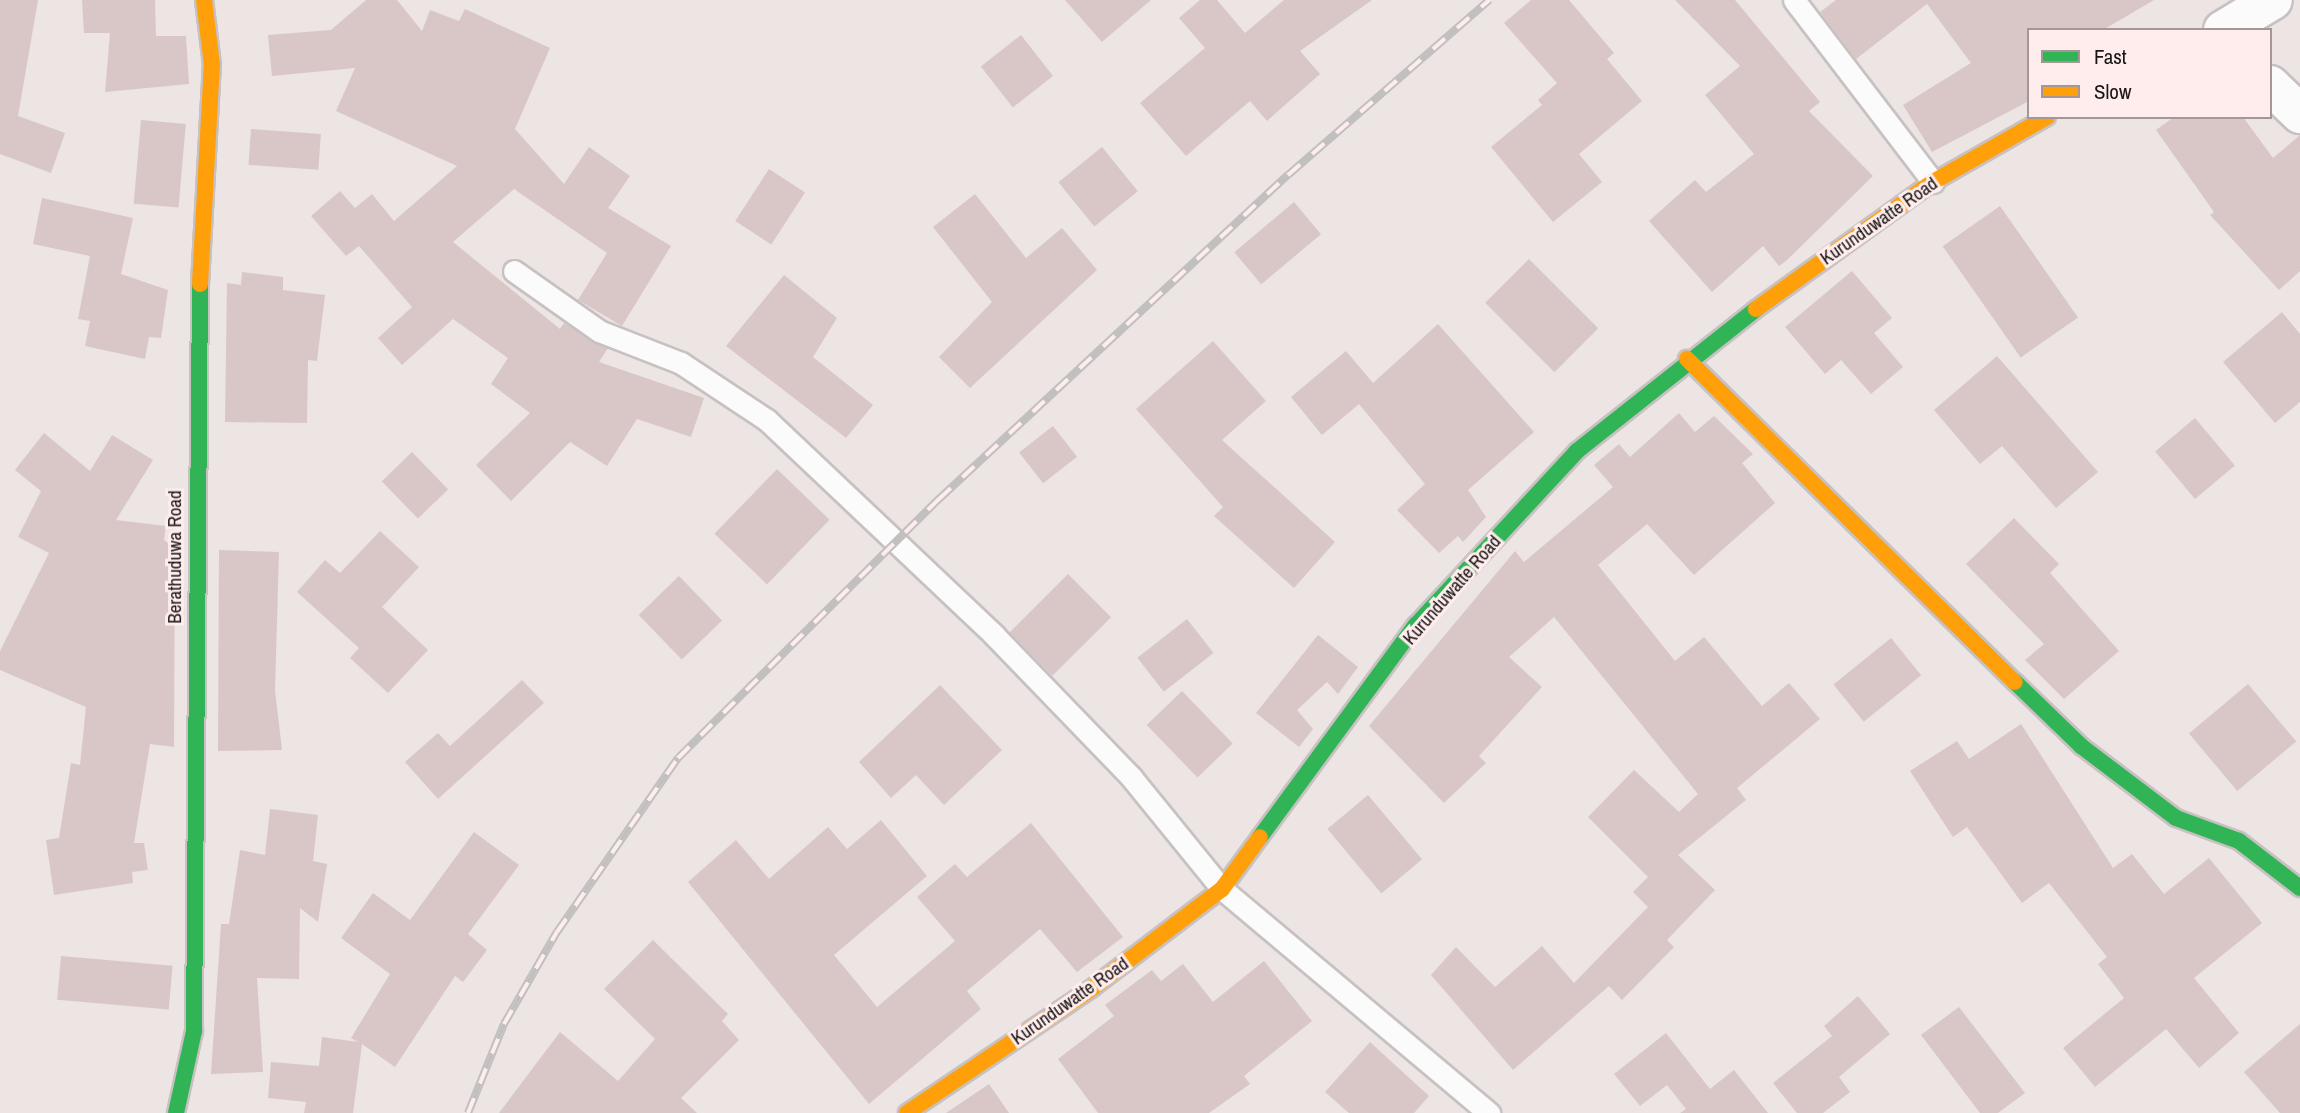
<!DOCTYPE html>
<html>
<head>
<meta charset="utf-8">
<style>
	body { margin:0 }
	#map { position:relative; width:2300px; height:1113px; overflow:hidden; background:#ede4e4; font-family:"Archivo Narrow",sans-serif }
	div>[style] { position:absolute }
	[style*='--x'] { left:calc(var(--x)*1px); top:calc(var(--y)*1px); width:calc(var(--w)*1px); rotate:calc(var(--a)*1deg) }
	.building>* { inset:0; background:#d9c7c7; transform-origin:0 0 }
	.roads { filter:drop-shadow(2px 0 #c7c1c1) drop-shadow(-2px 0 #c7c1c1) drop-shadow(0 2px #c7c1c1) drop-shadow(0 -2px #c7c1c1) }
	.lane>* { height:21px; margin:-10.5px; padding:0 10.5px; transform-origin:10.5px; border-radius:10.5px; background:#fcfbfb }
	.street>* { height:38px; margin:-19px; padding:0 19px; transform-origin:19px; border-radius:19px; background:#fcfbfb }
	.fast>* { height:16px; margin:-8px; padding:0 8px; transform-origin:8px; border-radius:8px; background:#30b455 }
	.slow>* { height:16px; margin:-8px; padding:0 8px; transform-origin:8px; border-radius:8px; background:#ff9f0a }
	.rail>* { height:8px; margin-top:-4px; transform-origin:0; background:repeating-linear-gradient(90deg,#ffeded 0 16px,#c2bfbf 0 32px); box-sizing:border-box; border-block:2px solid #c2bfbf }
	span { translate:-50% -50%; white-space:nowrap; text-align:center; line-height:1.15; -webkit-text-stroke:6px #ffeded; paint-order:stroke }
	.street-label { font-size:19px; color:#1b1616 }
	.legend { position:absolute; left:2027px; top:28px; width:245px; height:91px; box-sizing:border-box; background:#ffeded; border:2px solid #a49797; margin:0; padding:9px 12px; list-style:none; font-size:21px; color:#1b1616 }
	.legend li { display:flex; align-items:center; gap:14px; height:35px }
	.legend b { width:35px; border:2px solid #a49797 }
</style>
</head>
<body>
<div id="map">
	<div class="building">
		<div style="clip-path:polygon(0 0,38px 0,18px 116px,65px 133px,51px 173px,0 154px)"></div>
		<div style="clip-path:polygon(82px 0,155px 0,156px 36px,186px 36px,189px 84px,105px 92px,110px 33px,84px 33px)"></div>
		<div style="clip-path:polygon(366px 0,397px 0,422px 31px,430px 10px,459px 21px,465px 9px,550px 48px,515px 129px,564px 184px,589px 147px,630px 176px,608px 208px,671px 246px,622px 326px,578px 300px,607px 253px,514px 189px,453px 242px,560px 329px,564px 323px,608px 348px,599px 362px,704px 398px,691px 437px,637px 419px,607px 466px,570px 442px,511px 501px,476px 465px,530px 413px,491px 384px,508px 358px,453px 319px,402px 365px,378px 338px,412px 307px,359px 246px,346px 256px,311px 216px,340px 191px,355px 208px,372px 194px,394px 221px,457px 166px,336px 111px,355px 68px,272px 76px,268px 35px,331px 30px)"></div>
		<div style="clip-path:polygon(1065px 0,1151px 0,1102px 42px)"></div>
		<div style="clip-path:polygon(1200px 0,1217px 0,1245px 33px,1284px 0,1372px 0,1300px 51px,1320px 74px,1267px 121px,1250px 101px,1186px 156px,1140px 103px,1205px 48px,1179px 18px)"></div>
		<div style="clip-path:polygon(1531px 0,1569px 0,1614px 53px,1607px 59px,1642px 101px,1579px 154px,1602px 182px,1553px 222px,1491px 147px,1542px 105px,1538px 100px,1557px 83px,1504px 23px)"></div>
		<div style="clip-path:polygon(1675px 0,1735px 0,1820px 102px,1809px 111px,1873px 176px,1786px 261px,1779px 266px,1763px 246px,1712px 292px,1649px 221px,1695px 180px,1706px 192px,1754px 154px,1705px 95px,1740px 66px)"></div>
		<div style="clip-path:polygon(1836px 0,2154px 0,2103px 30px,2029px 30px,2029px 101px,1932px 152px,1903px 105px,1971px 63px,1927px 4px,1856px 59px,1820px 12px)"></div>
		<div style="left:1021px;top:35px;width:52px;height:51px;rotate:52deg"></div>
		<div style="clip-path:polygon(2174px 117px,2243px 117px,2273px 158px,2300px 135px,2300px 271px,2279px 290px,2210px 215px,2214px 212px,2156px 130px)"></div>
		<div style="left:141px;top:120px;width:45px;height:84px;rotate:5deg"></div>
		<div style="left:251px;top:129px;width:70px;height:36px;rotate:4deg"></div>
		<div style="left:1102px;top:147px;width:57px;height:56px;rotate:51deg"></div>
		<div style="left:769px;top:169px;width:43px;height:62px;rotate:33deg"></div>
		<div style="clip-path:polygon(975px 194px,1026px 258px,1062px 228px,1097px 270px,970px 388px,939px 357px,992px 302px,933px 227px)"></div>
		<div style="clip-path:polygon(42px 198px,133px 218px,121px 274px,168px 290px,161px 338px,149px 337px,145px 359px,85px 346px,90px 321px,78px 319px,90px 256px,33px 244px)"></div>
		<div style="left:1294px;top:202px;width:42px;height:78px;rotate:50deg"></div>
		<div style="left:2000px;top:206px;width:136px;height:70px;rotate:55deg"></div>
		<div style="left:1529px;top:259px;width:98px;height:62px;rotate:45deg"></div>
		<div style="clip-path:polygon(1852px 271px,1892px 318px,1874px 333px,1903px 367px,1871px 394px,1841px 360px,1825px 374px,1785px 327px)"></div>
		<div style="clip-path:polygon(242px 272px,283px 277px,283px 290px,325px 295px,317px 361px,308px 360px,307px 423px,225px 422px,227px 283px,241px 285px)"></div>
		<div style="clip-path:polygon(784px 275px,837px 318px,813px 357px,873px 405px,846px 438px,726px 346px)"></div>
		<div style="clip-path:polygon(2282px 312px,2300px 334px,2300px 402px,2275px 423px,2223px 362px)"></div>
		<div style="clip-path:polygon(1438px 324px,1534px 432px,1468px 490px,1486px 517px,1463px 542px,1458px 536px,1439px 553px,1397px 510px,1425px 484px,1359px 404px,1322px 435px,1291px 397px,1346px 351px,1373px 383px)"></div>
		<div style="clip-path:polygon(1213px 341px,1266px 401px,1222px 440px,1335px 542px,1294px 588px,1214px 516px,1223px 507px,1136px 409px)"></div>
		<div style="clip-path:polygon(1997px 356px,2098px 472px,2056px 508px,2002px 446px,1980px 464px,1934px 410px)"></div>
		<div style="clip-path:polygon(1679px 413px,1695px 432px,1714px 416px,1753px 454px,1742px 463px,1775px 503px,1694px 575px,1647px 524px,1598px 565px,1675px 661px,1704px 637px,1762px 706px,1789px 683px,1820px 719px,1737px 788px,1746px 800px,1678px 855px,1715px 890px,1667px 940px,1674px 947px,1622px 1000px,1609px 986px,1513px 1070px,1431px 975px,1456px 947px,1495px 987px,1542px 946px,1574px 983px,1648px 907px,1633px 892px,1648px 877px,1588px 817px,1634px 770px,1679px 812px,1698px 794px,1554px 617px,1509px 657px,1542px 687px,1479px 756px,1486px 763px,1444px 803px,1369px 726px,1515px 551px,1524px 562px,1613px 487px,1594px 465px,1619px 444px,1630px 457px)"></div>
		<div style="left:2195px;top:418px;width:62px;height:52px;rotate:50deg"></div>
		<div style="left:1053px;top:426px;width:39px;height:43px;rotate:52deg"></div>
		<div style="clip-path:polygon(44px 433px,90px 471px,112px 435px,153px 460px,116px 520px,166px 526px,164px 540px,175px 549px,174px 747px,150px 744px,134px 843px,144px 843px,148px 870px,132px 872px,133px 883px,54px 895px,46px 840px,59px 838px,71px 763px,80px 765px,86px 707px,0 670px,0 651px,49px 553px,18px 537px,41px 491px,15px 470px)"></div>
		<div style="left:412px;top:452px;width:52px;height:42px;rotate:46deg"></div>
		<div style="left:777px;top:469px;width:73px;height:90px;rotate:44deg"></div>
		<div style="clip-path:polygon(2014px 518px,2059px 564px,2050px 573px,2119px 651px,2064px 699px,2025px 660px,2044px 644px,1966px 564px)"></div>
		<div style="clip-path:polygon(380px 531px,419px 567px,382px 607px,428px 650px,388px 693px,350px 658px,359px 648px,297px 592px,325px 560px,340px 573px)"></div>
		<div style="clip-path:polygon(219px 550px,279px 552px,275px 690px,282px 750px,218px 751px)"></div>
		<div style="left:1068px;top:574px;width:61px;height:83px;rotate:45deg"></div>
		<div style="left:679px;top:576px;width:62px;height:56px;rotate:46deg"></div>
		<div style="left:1187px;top:619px;width:43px;height:63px;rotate:52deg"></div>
		<div style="clip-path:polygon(1318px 635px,1358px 667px,1338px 694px,1327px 682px,1297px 710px,1313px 729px,1299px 747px,1256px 713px)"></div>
		<div style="left:1891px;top:638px;width:48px;height:74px;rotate:51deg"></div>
		<div style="clip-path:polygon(522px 680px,544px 703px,438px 799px,405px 762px,438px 733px,450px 746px)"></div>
		<div style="left:2248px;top:684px;width:75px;height:77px;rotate:50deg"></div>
		<div style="clip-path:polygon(940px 685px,1002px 750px,944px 805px,916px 775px,891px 798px,859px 762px)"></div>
		<div style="left:1182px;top:691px;width:73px;height:49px;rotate:46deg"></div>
		<div style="clip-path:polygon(2021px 724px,2113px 868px,2132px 854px,2164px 894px,2209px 858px,2262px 923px,2194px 978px,2239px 1033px,2199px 1068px,2166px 1029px,2095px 1087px,2063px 1048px,2124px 998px,2098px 964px,2107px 957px,2049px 883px,2022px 903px,1967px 827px,1953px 837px,1910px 771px,1957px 741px,1969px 759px)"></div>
		<div style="left:1368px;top:795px;width:84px;height:53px;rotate:50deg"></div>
		<div style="clip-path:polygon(270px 809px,318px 815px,313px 861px,327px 864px,318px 922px,300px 908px,299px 979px,257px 978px,263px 1072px,211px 1074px,221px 924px,229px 924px,240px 850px,265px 855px)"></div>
		<div style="clip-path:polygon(881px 820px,927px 876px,834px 955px,877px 1007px,955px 941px,917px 897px,955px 864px,967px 877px,1031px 823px,1123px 937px,1077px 972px,1040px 929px,967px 991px,981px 1009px,869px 1104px,688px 882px,736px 840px,769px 879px,828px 827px,847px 849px)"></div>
		<div style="clip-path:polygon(474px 832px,519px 865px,468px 934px,487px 950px,463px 982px,455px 976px,395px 1067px,362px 1044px,353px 1113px,304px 1113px,306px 1102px,268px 1098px,271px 1062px,319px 1066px,322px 1037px,358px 1042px,351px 1038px,390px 974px,341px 938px,373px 893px,410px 920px)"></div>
		<div style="clip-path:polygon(653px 940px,728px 1014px,722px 1021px,739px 1040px,681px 1098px,697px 1113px,499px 1113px,560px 1032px,618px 1081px,655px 1039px,604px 989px)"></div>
		<div style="left:61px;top:956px;width:112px;height:44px;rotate:5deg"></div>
		<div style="clip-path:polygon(1264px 961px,1312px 1021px,1244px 1076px,1250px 1084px,1209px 1113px,1098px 1113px,1058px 1059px,1114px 1016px,1105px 1005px,1152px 970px,1161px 981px,1183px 964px,1213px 1002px)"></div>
		<div style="clip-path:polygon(1858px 996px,1890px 1034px,1839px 1077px,1850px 1092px,1823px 1113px,1797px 1113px,1773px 1083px,1832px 1036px,1824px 1026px)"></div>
		<div style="clip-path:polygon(1959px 1007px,2025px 1093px,1998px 1113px,1980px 1113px,1921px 1035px)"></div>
		<div style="clip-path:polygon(2300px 1024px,2300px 1113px,2280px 1113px,2244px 1072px)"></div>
		<div style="clip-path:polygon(1666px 1033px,1710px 1089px,1734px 1070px,1768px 1113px,1680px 1113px,1686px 1109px,1667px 1085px,1640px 1106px,1614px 1074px)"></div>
		<div style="clip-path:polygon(1370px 1042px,1429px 1096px,1414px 1113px,1349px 1113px,1325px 1092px)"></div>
		<div style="clip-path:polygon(989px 1084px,1009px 1113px,946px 1113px)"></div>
	</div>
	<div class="roads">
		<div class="lane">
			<div style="--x:1794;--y:0;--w:229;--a:52.6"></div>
			<div style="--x:514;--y:271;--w:104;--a:35.2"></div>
			<div style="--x:599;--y:331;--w:88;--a:21.3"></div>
			<div style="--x:681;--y:363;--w:103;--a:33.5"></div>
			<div style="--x:767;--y:420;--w:313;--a:43.4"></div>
			<div style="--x:994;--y:635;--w:197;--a:46"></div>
			<div style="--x:1131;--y:777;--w:144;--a:50.9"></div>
			<div style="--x:1222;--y:889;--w:349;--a:40"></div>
		</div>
		<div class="street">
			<div style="--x:2223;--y:30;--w:58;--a:-31"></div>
			<div style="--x:2270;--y:85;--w:42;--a:44"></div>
		</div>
		<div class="fast">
			<div style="--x:2015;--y:682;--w:92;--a:44.1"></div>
			<div style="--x:2081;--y:746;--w:119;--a:37.2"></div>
			<div style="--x:2176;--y:818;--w:67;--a:20.1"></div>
			<div style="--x:2239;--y:841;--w:77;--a:37.6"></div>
			<div style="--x:1260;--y:837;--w:263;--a:-53.7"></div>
			<div style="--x:1416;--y:625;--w:237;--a:-47.2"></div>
			<div style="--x:1577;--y:451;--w:228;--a:-38.4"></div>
			<div style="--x:176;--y:1113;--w:84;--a:-77.6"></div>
			<div style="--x:194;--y:1031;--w:747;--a:-89.54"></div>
		</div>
		<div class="slow">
			<div style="--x:200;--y:284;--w:219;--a:-86.9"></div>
			<div style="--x:212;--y:65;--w:65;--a:-97"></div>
			<div style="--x:1756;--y:309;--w:218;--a:-35.7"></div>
			<div style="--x:1933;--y:182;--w:131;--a:-29.7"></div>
			<div style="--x:1687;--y:359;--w:460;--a:44.6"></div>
			<div style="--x:907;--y:1113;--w:223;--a:-34"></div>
			<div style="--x:1092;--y:988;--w:163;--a:-37.3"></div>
			<div style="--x:1222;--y:889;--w:64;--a:-53.8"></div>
		</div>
	</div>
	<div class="rail">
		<div style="--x:468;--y:1113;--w:96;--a:-68"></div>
		<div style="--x:504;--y:1024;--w:106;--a:-60.1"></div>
		<div style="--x:557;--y:932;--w:212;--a:-55.2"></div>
		<div style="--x:678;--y:758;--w:368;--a:-44.8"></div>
		<div style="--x:939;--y:499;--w:476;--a:-42.9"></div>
		<div style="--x:1288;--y:175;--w:267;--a:-41"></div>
	</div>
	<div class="street-label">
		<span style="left:1879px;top:221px;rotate:-35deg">Kurunduwatte Road</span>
		<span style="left:175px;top:557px;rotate:-90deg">Berathuduwa Road</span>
		<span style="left:1452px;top:590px;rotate:-49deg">Kurunduwatte Road</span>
		<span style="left:1070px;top:1001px;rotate:-35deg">Kurunduwatte Road</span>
	</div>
	<ul class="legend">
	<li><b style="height:9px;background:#30b455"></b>Fast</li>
	<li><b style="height:9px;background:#ff9f0a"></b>Slow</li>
	</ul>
</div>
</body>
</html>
